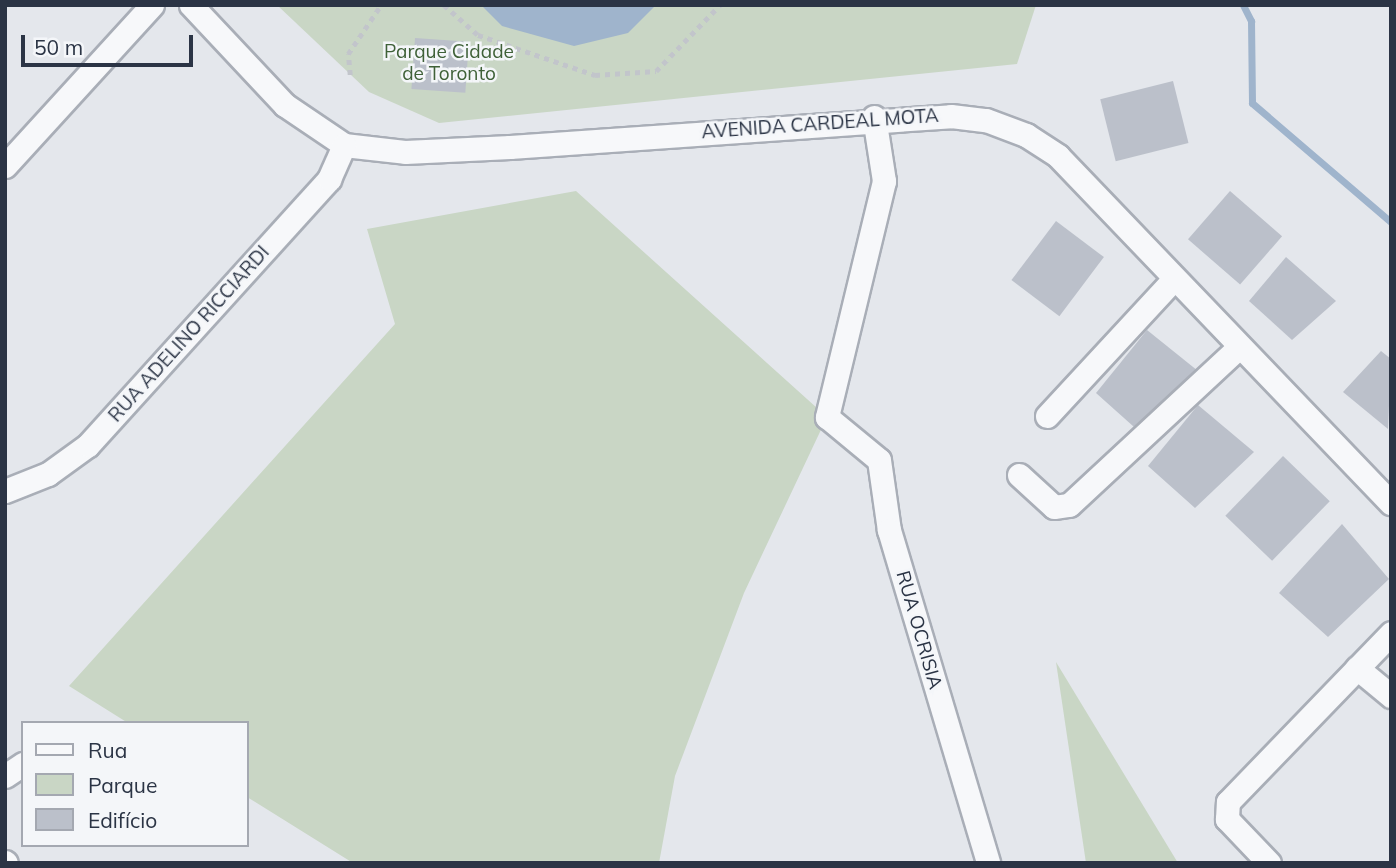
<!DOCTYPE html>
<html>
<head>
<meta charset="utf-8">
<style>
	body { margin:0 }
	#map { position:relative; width:1396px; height:868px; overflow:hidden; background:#e4e7ec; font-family:Mulish,sans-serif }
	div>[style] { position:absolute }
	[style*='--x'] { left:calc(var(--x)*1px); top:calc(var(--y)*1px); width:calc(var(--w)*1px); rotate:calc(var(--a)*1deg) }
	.green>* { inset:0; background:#c9d6c5 }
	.water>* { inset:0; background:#9fb4cc }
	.stream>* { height:7px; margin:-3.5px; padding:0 3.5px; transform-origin:3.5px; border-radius:3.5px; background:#9fb4cc }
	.building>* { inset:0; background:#bbc0ca; transform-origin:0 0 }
	.path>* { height:4.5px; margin-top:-2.25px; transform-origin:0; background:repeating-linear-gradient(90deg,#c2c5cb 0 5px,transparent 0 10px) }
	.roads { filter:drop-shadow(2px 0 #a9aeb7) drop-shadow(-2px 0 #a9aeb7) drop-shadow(0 2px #a9aeb7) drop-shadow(0 -2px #a9aeb7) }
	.street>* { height:23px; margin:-11.5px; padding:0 11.5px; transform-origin:11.5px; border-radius:11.5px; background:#f7f8fa }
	span { translate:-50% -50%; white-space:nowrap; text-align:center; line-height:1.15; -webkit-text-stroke:5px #f4f6f9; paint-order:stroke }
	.park-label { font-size:19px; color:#3f6138 }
	.street-label { font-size:19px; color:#2b3445 }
	.frame { position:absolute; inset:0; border:7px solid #2b3445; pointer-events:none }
	.legend { position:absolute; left:21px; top:721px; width:228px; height:126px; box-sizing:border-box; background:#f4f6f9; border:2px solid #a4a8b1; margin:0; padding:9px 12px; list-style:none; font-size:21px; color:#2b3445 }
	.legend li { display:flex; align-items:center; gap:14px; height:35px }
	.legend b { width:35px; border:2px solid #a4a8b1 }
	.scale { position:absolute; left:21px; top:35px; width:172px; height:32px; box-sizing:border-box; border:4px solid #2b3445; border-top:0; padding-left:9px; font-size:21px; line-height:24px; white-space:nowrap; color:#2b3445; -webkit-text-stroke:5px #f4f6f9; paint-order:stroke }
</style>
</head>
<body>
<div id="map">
	<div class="green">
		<div style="clip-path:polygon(277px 5px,1036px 5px,1017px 64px,439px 123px,369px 92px)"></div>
		<div style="clip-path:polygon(576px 191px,827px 417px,744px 593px,675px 776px,659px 863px,353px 863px,247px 797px,247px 723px,128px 723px,69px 686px,395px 324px,367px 229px)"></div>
		<div style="clip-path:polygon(1056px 662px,1178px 863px,1086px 863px)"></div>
	</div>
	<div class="water">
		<div style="clip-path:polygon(481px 5px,656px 5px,628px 33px,574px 46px,502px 26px)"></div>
	</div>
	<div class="stream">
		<div style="--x:1243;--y:5;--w:18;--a:63"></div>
		<div style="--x:1251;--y:21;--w:82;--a:89.3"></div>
		<div style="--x:1252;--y:103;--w:183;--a:40.6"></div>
	</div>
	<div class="building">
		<div style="left:415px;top:38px;width:54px;height:51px;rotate:4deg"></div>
		<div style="left:1173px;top:81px;width:64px;height:75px;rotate:76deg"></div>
		<div style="left:1230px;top:191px;width:69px;height:64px;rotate:41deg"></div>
		<div style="left:1056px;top:221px;width:60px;height:74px;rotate:37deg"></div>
		<div style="clip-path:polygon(1286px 257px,1336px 301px,1292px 340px,1249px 301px)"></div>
		<div style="clip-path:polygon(1147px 330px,1203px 375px,1143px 435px,1096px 393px)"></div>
		<div style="clip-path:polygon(1381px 351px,1391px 359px,1388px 429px,1343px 392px)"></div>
		<div style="clip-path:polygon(1198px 405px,1254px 452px,1195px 508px,1148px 466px)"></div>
		<div style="left:1283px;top:456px;width:65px;height:83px;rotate:44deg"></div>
		<div style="clip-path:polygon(1342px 524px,1389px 579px,1328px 637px,1279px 593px)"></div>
	</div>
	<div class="path">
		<div style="--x:444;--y:5;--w:45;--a:41.4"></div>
		<div style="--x:478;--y:35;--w:124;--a:18.9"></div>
		<div style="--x:595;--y:75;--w:61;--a:-3.8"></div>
		<div style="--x:656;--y:71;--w:92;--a:-45.9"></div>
		<div style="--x:350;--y:75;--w:21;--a:-95"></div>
		<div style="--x:348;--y:54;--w:59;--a:-56"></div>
	</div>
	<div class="roads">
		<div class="street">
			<div style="--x:191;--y:5;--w:137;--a:46.8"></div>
			<div style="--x:285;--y:105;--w:71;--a:34.1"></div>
			<div style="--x:344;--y:145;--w:61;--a:6.5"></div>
			<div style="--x:405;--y:152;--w:105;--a:-2.7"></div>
			<div style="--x:510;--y:147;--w:442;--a:-4"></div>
			<div style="--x:951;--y:116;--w:35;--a:7"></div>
			<div style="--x:986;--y:120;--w:43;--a:20.6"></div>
			<div style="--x:1026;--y:135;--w:38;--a:33"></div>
			<div style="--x:1058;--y:156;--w:481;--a:46.2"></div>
			<div style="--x:874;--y:117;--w:65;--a:81.1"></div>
			<div style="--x:884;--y:181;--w:243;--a:103.6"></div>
			<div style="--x:827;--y:417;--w:67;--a:39.6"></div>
			<div style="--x:879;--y:460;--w:71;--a:81.9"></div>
			<div style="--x:889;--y:530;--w:347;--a:73.4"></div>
			<div style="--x:5;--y:166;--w:218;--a:-47.6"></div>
			<div style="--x:1047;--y:416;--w:187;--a:-47.2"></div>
			<div style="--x:1019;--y:475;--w:47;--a:42.4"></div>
			<div style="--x:1054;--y:507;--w:15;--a:-8"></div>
			<div style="--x:1069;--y:505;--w:232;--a:-42.9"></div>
			<div style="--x:5;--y:491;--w:46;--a:-21.6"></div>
			<div style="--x:48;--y:474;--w:49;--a:-35.9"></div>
			<div style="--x:88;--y:445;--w:359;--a:-47.8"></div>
			<div style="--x:329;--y:179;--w:37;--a:-66"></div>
			<div style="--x:1357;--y:668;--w:44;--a:39.5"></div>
			<div style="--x:5;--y:776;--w:22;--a:-34"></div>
			<div style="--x:5;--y:862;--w:1;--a:45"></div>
			<div style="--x:1269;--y:863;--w:61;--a:-133.7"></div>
			<div style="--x:1227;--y:819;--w:17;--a:-87"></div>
			<div style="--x:1228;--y:802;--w:235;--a:-46"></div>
		</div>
	</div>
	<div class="park-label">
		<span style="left:449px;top:63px">Parque Cidade<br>de Toronto</span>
	</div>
	<div class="street-label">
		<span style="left:820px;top:124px;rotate:-4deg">AVENIDA CARDEAL MOTA</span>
		<span style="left:189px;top:334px;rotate:-48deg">RUA ADELINO RICCIARDI</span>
		<span style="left:919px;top:630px;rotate:74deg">RUA OCRISIA</span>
	</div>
	<div class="frame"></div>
	<ul class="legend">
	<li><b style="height:9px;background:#f7f8fa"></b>Rua</li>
	<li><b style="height:19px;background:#c9d6c5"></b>Parque</li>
	<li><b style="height:19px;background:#bbc0ca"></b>Edifício</li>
	</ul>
	<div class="scale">50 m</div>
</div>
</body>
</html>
